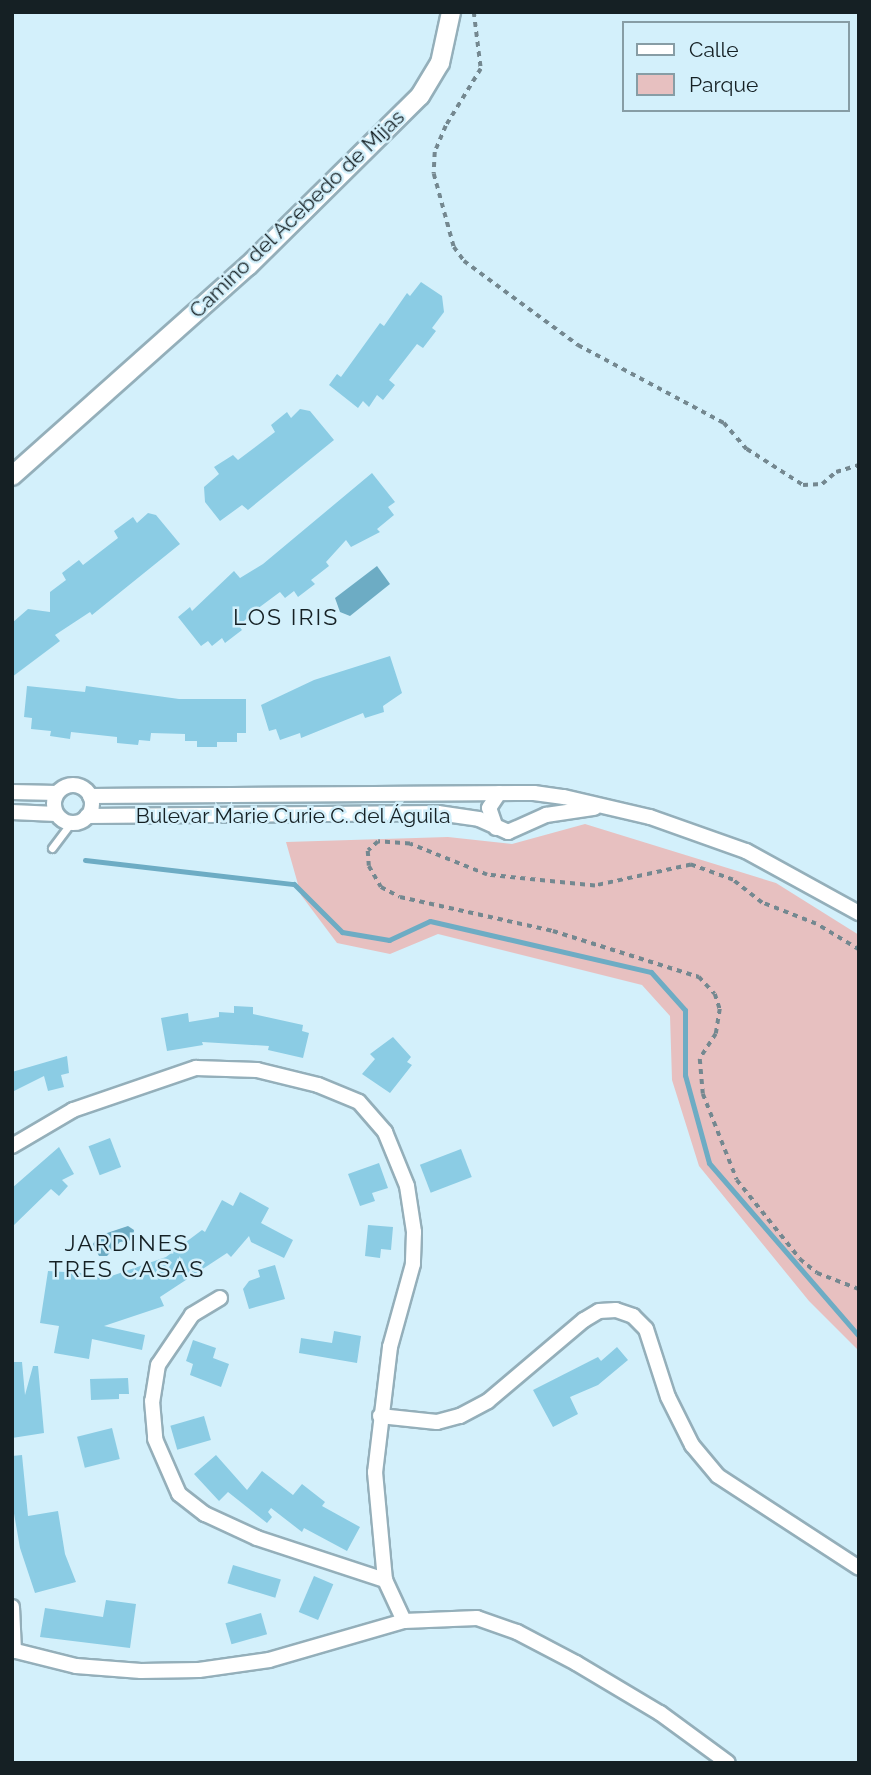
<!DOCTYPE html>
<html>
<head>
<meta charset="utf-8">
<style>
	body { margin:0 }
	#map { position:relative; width:871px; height:1775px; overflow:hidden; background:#d3f0fb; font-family:Raleway,sans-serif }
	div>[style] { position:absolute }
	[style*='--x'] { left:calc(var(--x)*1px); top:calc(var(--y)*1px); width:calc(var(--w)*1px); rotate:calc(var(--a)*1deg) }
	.green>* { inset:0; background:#e7c0c0 }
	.water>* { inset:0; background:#6dacc4 }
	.stream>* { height:5px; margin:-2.5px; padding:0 2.5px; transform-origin:2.5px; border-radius:2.5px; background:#6dacc4 }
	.building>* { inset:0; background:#8bcce4; transform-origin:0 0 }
	.path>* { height:3.5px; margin-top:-1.75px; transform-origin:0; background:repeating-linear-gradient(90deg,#748890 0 5px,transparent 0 10px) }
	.roads { filter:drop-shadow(2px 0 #94afba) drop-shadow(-2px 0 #94afba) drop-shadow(0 2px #94afba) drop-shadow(0 -2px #94afba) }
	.service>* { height:7px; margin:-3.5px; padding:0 3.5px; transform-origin:3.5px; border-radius:3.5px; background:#fff }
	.minor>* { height:14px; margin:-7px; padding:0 7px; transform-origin:7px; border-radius:7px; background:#fff }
	.minor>.ring { margin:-7px; padding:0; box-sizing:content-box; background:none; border:14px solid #fff; border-radius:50% }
	.tertiary>* { height:18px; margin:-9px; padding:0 9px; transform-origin:9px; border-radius:9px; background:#fff }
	span { translate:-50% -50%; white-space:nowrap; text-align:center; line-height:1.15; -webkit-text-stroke:5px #d3f0fb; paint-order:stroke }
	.street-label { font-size:21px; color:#152024 }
	.neighbourhood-label { font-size:23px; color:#152024; letter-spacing:2px }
	.frame { position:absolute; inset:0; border:14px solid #152024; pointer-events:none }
	.legend { position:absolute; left:622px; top:21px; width:228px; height:91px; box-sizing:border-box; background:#d3f0fb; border:2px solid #879da5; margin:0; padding:9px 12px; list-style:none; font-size:21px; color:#152024 }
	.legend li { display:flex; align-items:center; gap:14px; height:35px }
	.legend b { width:35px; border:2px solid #879da5 }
</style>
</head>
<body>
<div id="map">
	<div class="green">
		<div style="clip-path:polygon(585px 824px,776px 883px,859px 935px,859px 1351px,809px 1301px,699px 1166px,672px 1080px,670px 1016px,642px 985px,438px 934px,390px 954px,337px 943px,301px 895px,286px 842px,448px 837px,512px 844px)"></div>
	</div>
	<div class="water">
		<div style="clip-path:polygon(377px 566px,390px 584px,350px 616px,340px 612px,335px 598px)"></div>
		<div style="clip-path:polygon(128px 1226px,134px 1230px,133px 1240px,120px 1242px,107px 1256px,99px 1256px,93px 1244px,98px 1236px)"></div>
	</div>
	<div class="stream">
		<div style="--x:85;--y:860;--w:210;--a:6.6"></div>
		<div style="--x:294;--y:884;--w:68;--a:45"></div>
		<div style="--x:342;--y:932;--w:48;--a:9.7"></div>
		<div style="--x:389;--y:940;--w:45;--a:-24.9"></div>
		<div style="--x:430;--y:921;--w:227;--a:13"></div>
		<div style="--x:651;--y:972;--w:51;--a:48.2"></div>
		<div style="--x:685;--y:1010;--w:65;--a:90"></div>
		<div style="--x:685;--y:1075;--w:91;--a:74.7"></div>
		<div style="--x:709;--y:1163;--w:229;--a:49.1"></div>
	</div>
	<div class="building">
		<div style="clip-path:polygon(421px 282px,442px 296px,444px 312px,432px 328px,436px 331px,423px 348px,417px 344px,389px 380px,395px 385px,383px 400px,377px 395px,369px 407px,363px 401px,358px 408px,329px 385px,337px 374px,341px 377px,380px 323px,384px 326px,407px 293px,410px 296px)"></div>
		<div style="clip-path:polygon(300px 409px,310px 411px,334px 440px,248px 510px,242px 505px,220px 521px,205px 502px,204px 487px,219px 474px,214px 467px,233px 455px,238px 460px,275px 432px,271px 425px,287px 412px,291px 418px)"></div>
		<div style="clip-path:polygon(372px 473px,395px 502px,388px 507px,394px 515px,377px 529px,380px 532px,351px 547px,346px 540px,326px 562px,329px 566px,311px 580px,315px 584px,298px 597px,294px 591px,285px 598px,280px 592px,253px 612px,239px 626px,242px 630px,225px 643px,222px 638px,212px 646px,208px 641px,201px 646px,178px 617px,190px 607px,192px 611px,234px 571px,240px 578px,263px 564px)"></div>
		<div style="clip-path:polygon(148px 513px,156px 515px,180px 544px,92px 615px,90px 612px,55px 635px,60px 641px,12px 677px,12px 623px,28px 609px,50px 612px,50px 592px,66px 580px,62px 573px,79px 560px,83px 565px,118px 538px,114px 531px,133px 517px,137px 523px)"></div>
		<div style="clip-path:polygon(390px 656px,402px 693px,383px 706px,384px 712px,365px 718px,363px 713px,301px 738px,300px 733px,280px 740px,276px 729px,269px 731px,261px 705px,314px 680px)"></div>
		<div style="clip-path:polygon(27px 686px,85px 692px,86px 686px,179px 699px,246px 699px,246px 733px,237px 733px,237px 742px,217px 742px,217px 747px,197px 747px,197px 741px,185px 741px,185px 734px,151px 733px,150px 741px,139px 740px,138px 745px,117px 743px,117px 737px,71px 732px,70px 739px,50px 736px,51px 731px,31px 729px,32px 718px,24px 717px)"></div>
		<div style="clip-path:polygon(234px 1006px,253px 1007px,253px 1014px,303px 1025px,302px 1031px,309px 1033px,303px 1058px,268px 1050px,269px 1046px,202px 1042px,203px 1045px,167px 1051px,161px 1018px,188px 1013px,189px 1022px,219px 1017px,219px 1012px,234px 1013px)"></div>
		<div style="clip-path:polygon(393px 1037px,411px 1057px,407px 1062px,412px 1065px,390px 1093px,362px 1074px,375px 1059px,370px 1054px)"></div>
		<div style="clip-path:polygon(67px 1056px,69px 1073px,61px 1075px,64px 1087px,48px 1091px,44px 1076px,12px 1092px,12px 1072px)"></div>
		<div style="left:110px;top:1138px;width:31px;height:23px;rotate:69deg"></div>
		<div style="clip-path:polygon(59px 1147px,74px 1174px,62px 1180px,68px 1186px,59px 1196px,51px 1189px,12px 1227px,12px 1188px)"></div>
		<div style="left:461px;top:1149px;width:30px;height:44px;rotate:69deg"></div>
		<div style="clip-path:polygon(379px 1163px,388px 1188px,372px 1193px,375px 1201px,360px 1206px,348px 1174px)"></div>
		<div style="clip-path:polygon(240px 1192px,269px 1208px,261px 1223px,293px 1240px,284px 1258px,251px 1242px,249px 1236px,231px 1257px,227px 1253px,160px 1297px,164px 1306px,104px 1326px,145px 1335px,142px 1350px,92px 1339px,89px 1359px,54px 1353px,59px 1326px,40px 1323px,48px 1271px,99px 1274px,100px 1280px,166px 1257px,202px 1230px,205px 1232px,222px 1200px,233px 1206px)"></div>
		<div style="clip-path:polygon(368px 1225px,393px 1227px,391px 1250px,381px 1249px,380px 1258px,365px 1256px)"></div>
		<div style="clip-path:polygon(275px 1265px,285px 1299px,249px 1309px,243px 1289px,249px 1281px,260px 1277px,258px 1270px)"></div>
		<div style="clip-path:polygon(334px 1331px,361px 1336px,357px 1363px,299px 1353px,301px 1338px,332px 1343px)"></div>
		<div style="clip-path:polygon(193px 1340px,216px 1348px,213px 1358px,229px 1364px,221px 1387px,190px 1375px,193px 1364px,186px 1361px)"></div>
		<div style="clip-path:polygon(617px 1347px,628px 1360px,598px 1385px,570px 1397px,578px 1414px,553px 1427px,533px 1390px,598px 1357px,601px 1361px)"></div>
		<div style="clip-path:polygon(12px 1362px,22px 1362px,25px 1395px,33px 1366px,38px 1366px,44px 1433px,12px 1438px)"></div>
		<div style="clip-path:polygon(128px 1378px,129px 1394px,119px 1394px,119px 1399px,91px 1400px,90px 1379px)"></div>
		<div style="left:204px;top:1416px;width:25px;height:35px;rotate:74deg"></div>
		<div style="left:112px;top:1428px;width:32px;height:36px;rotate:76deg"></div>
		<div style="clip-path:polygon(22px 1455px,28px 1516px,58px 1511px,65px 1554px,76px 1582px,35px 1593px,20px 1548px,12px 1502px,12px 1456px)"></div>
		<div style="clip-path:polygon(216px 1455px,247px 1490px,262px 1471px,293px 1495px,302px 1484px,325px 1502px,322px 1506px,360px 1527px,347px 1551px,304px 1528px,302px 1532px,271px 1508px,268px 1512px,272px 1517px,267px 1523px,228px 1492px,219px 1501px,194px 1474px)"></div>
		<div style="left:233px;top:1565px;width:50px;height:19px;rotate:17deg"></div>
		<div style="left:314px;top:1576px;width:21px;height:39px;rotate:23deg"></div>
		<div style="clip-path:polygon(106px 1600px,136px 1604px,130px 1648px,40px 1637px,45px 1608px,103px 1617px)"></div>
		<div style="left:261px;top:1613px;width:22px;height:37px;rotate:74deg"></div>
	</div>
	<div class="path">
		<div style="--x:474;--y:12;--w:57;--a:83"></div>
		<div style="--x:481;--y:69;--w:67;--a:121.6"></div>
		<div style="--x:446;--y:126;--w:28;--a:113"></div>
		<div style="--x:435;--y:152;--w:22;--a:93"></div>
		<div style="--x:434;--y:174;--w:76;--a:74.7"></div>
		<div style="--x:454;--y:247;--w:17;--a:54"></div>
		<div style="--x:464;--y:261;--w:142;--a:36.4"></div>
		<div style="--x:578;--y:345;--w:166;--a:28.1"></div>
		<div style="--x:724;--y:423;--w:35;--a:49"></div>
		<div style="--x:747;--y:449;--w:67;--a:32.7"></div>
		<div style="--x:803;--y:485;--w:19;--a:-3"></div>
		<div style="--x:822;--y:484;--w:18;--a:-41"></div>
		<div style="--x:836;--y:472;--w:24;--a:-17"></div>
		<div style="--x:859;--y:950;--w:50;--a:-148.8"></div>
		<div style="--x:816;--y:924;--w:58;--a:-158.7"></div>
		<div style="--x:762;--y:903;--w:37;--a:-142"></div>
		<div style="--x:733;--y:880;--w:45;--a:-160.3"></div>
		<div style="--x:691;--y:865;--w:98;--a:167.7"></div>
		<div style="--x:595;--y:886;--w:109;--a:-174.2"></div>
		<div style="--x:487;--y:875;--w:83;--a:-158.1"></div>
		<div style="--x:410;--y:844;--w:32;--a:-176"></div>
		<div style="--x:378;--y:842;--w:13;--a:138"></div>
		<div style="--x:368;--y:851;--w:15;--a:86"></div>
		<div style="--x:369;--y:866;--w:24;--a:60"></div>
		<div style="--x:381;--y:887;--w:21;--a:28"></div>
		<div style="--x:400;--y:897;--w:157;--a:12.5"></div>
		<div style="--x:553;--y:931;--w:153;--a:17.5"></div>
		<div style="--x:699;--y:977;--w:23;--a:47"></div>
		<div style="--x:715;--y:994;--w:16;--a:72"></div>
		<div style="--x:720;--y:1009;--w:25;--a:99"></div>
		<div style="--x:716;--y:1034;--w:30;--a:123"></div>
		<div style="--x:700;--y:1059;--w:35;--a:85"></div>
		<div style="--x:703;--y:1094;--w:92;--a:68.4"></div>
		<div style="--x:737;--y:1180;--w:101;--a:51.4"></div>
		<div style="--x:800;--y:1259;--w:22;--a:39"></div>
		<div style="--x:817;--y:1273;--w:45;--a:20.9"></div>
	</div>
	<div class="roads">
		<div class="service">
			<div style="--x:52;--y:848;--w:31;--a:-53"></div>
		</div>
		<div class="minor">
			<div class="ring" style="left:54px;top:785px;width:24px;height:24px"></div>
			<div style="--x:12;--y:792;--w:45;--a:1.3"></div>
			<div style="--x:90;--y:796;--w:444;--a:-0.4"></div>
			<div style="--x:534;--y:793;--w:30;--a:8"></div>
			<div style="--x:564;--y:797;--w:88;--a:13.1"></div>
			<div style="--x:650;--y:817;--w:102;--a:19.5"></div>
			<div style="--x:746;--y:851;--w:129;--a:28.8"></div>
			<div style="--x:12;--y:812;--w:44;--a:2.6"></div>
			<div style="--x:87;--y:816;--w:351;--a:-0.5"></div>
			<div style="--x:438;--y:813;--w:41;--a:8.3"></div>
			<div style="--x:479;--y:819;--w:32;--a:24"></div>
			<div style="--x:508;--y:832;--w:42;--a:-24.1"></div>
			<div style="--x:546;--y:815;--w:49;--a:-8.3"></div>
			<div style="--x:496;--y:828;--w:21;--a:-109"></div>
			<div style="--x:489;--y:808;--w:18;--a:-56"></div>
			<div style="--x:12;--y:1146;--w:71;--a:-30.5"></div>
			<div style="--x:73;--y:1110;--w:130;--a:-18.9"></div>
			<div style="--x:196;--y:1068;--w:61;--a:1.9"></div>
			<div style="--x:257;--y:1070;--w:63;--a:13.8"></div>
			<div style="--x:318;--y:1085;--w:44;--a:22.5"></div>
			<div style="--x:359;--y:1102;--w:40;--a:49"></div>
			<div style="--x:385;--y:1132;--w:58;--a:67.8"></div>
			<div style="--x:407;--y:1186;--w:47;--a:81.3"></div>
			<div style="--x:414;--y:1232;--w:32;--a:92"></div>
			<div style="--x:413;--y:1264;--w:86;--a:105.5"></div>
			<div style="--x:390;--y:1347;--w:126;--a:96.8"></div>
			<div style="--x:375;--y:1472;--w:108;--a:84.7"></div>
			<div style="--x:385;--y:1580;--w:45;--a:65.1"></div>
			<div style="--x:220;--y:1298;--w:33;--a:149"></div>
			<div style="--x:192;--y:1315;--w:60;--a:124.2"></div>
			<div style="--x:158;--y:1365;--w:36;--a:99"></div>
			<div style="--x:152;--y:1401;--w:38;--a:85"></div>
			<div style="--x:155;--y:1439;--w:60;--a:66.4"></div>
			<div style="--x:179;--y:1494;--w:33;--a:38"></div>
			<div style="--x:205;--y:1514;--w:57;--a:24.8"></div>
			<div style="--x:257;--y:1538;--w:135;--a:18.2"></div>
			<div style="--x:380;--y:1416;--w:57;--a:6"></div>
			<div style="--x:437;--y:1422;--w:24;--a:-15"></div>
			<div style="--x:460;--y:1416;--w:32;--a:-28"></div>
			<div style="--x:488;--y:1401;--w:126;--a:-40.2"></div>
			<div style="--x:584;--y:1320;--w:17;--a:-31"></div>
			<div style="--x:599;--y:1311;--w:17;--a:-3"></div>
			<div style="--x:616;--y:1310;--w:18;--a:19"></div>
			<div style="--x:633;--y:1316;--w:18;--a:45"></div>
			<div style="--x:646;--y:1329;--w:71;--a:72.1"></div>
			<div style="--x:668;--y:1397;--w:54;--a:63.4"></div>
			<div style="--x:692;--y:1445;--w:40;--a:50"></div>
			<div style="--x:718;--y:1476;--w:168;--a:33.1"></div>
			<div style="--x:12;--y:1607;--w:44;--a:87.4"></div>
			<div style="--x:12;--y:1650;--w:66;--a:14"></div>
			<div style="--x:76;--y:1666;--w:65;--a:4.4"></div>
			<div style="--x:141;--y:1671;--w:58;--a:-1"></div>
			<div style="--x:199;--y:1670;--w:71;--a:-8.1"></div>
			<div style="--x:269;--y:1660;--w:141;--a:-16.1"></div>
			<div style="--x:404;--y:1621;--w:73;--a:-2.4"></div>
			<div style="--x:477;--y:1618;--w:42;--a:19.3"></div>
			<div style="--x:517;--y:1632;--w:67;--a:27.7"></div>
			<div style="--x:576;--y:1663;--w:98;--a:30.8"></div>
			<div style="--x:660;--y:1713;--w:84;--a:36.3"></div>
		</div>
		<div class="tertiary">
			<div style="--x:12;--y:476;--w:316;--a:-41.7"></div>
			<div style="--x:248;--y:266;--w:242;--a:-44.7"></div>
			<div style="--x:420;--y:96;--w:39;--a:-59"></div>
			<div style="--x:440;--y:63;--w:52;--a:-77.8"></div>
		</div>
	</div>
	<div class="street-label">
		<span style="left:297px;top:214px;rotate:-44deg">Camino del Acebedo de Mijas</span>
		<span style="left:293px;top:816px">Bulevar Marie Curie C. del Águila</span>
	</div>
	<div class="neighbourhood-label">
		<span style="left:286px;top:617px">LOS IRIS</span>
		<span style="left:127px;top:1256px">JARDINES<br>TRES CASAS</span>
	</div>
	<div class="frame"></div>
	<ul class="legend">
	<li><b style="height:9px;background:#fff"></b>Calle</li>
	<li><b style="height:19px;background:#e7c0c0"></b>Parque</li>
	</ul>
</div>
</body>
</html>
